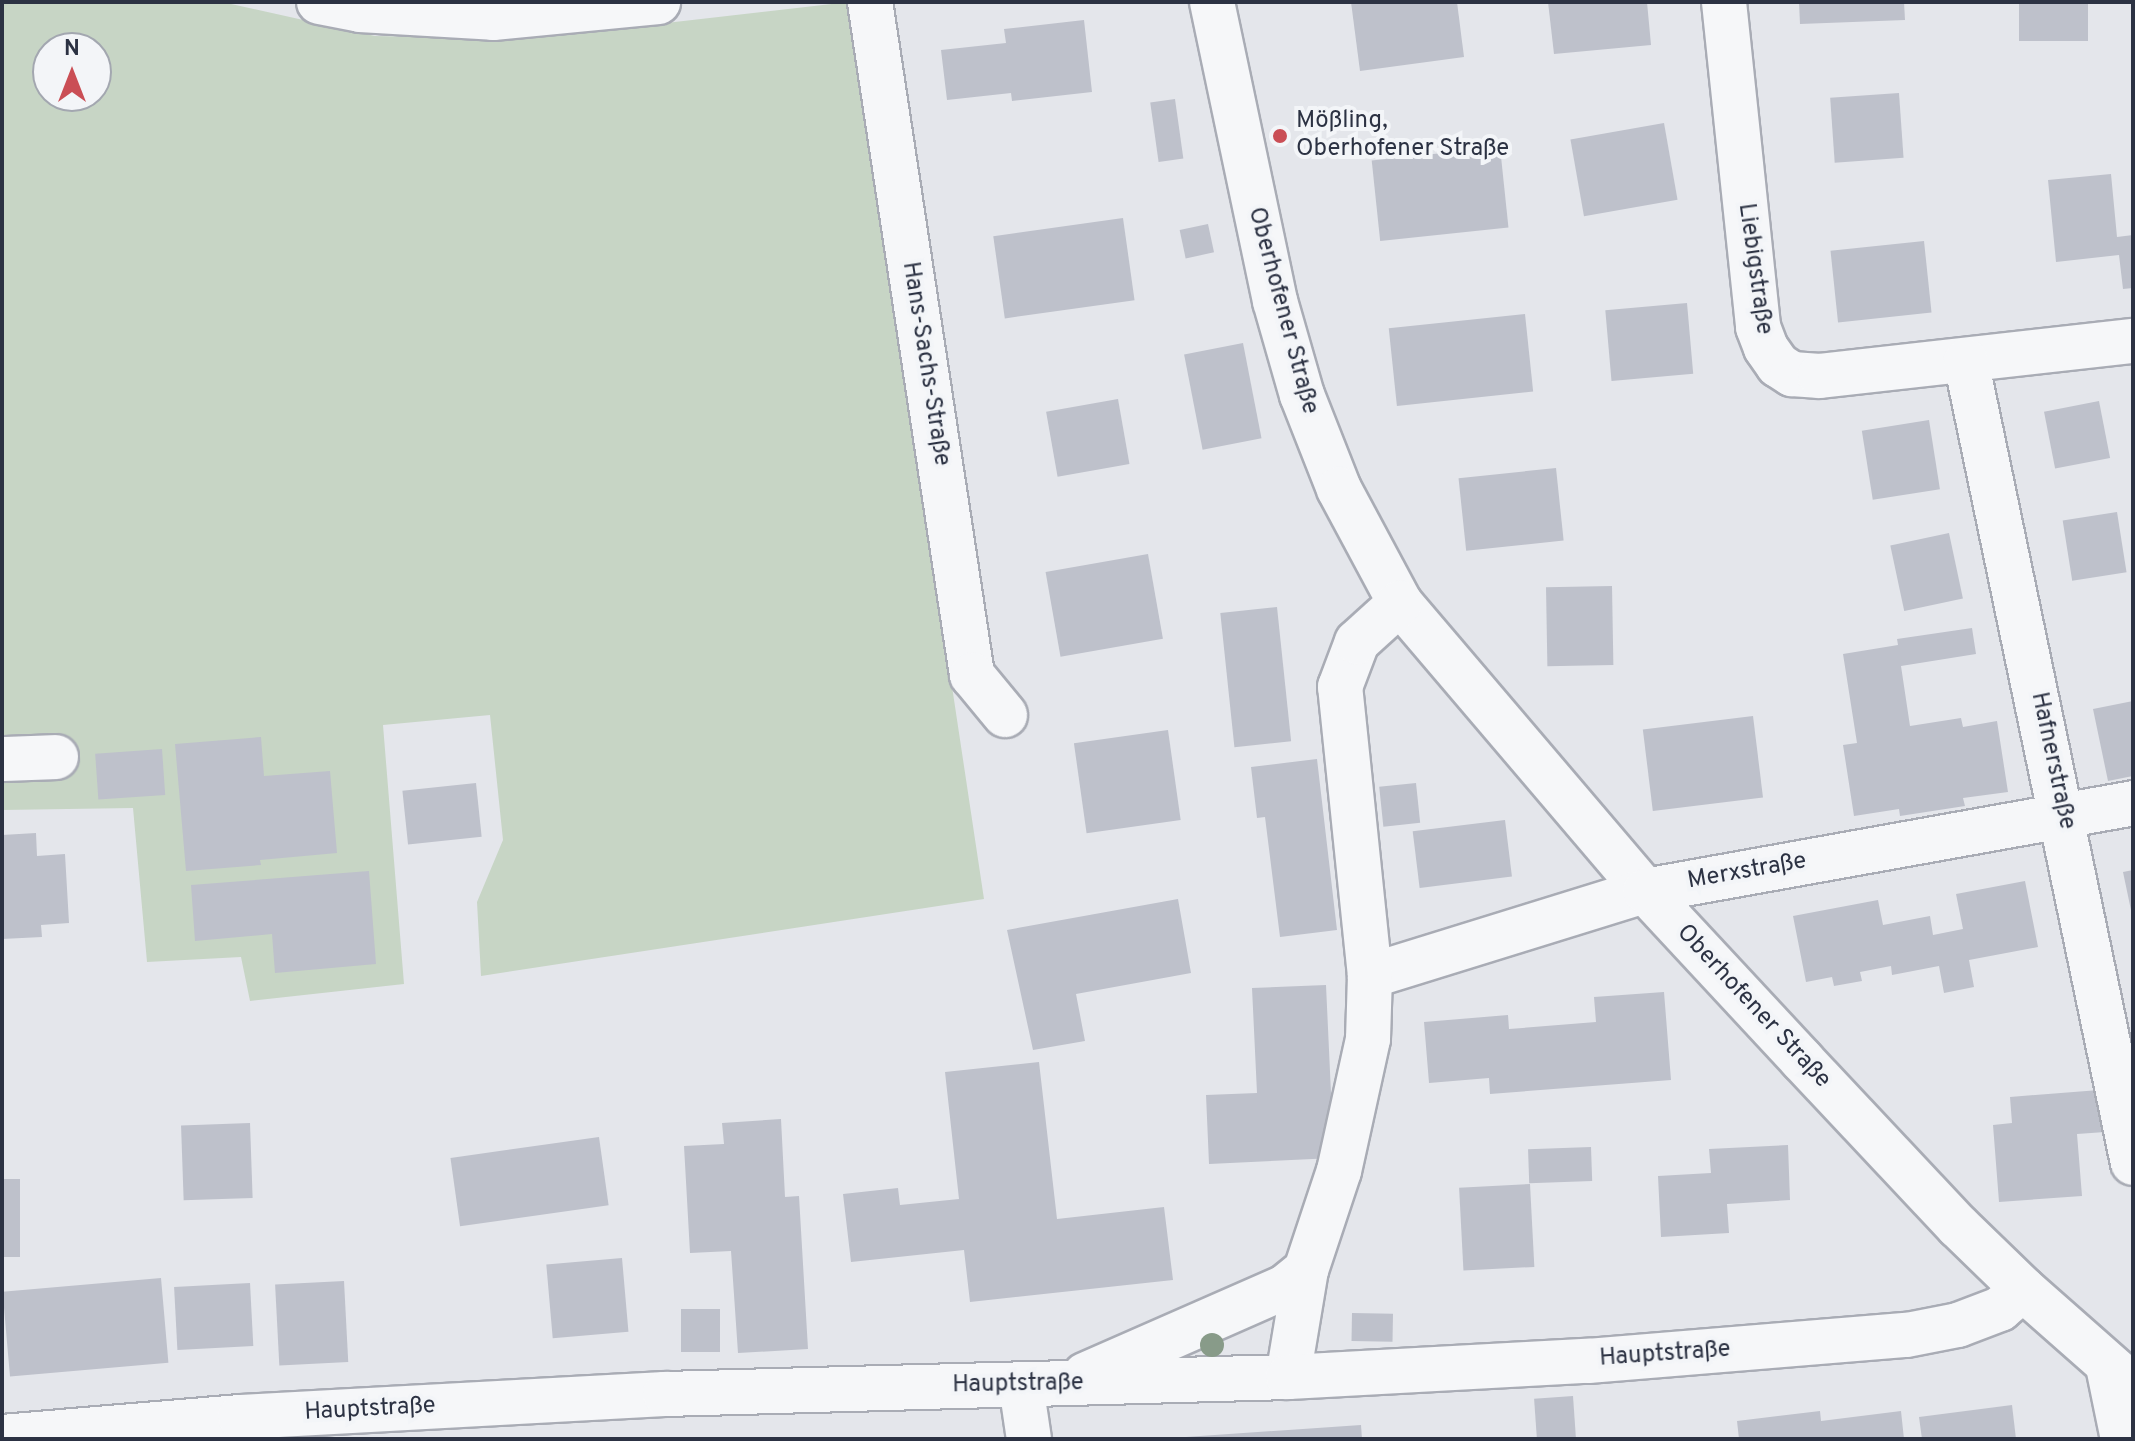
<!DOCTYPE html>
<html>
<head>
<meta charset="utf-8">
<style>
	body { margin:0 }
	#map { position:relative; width:2135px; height:1441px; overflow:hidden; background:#e4e6eb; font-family:Overpass,sans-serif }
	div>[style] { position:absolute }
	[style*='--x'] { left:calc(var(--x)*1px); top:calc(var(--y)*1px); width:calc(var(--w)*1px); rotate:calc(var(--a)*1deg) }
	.green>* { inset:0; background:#c7d5c5 }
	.building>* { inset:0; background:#bec1cb; transform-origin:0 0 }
	.roads { filter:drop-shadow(2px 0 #a9acb5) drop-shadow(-2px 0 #a9acb5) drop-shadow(0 2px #a9acb5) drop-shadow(0 -2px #a9acb5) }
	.minor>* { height:44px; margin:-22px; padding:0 22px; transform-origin:22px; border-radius:22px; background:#f6f7f9 }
	.trees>* { width:24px; height:24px; margin:-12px; border-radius:50%; background:#889b89 }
	.dots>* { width:22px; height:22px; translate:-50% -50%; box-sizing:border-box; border:4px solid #f3f5f8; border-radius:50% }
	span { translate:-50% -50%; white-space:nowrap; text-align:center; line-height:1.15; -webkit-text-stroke:8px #f3f5f8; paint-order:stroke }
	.poi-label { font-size:24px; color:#2c3243 }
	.left { translate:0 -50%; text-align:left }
	.street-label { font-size:24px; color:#2c3243 }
	.frame { position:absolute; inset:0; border:4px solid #2c3243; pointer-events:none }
	.north { position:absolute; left:32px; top:32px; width:80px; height:80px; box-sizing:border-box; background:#f3f5f8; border:2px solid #a3a7b0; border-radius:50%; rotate:0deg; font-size:22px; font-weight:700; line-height:32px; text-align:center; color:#2c3243 }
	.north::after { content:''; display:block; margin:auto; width:28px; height:36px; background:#ca4e55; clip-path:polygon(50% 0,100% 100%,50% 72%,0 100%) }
</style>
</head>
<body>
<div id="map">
	<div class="green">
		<div style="clip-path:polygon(evenodd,2px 2px,222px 2px,375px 36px,527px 39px,849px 2px,984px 899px,481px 976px,477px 902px,503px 840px,490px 715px,383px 725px,404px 984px,250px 1001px,241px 957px,147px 962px,133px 808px,2px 810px,2px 2px,48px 48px,96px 48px,96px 96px,48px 96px,48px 48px)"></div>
	</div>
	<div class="building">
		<div style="clip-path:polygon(1351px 2px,1457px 2px,1464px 57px,1360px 71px)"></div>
		<div style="clip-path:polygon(1548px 2px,1647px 2px,1651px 45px,1554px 54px)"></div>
		<div style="clip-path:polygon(1799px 2px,1904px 2px,1905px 20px,1800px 24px)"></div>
		<div style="left:2019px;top:2px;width:69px;height:39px"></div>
		<div style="clip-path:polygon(1084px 20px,1092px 92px,1012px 101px,1011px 93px,947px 100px,941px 50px,1006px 43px,1004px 29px)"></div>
		<div style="left:1899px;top:93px;width:65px;height:69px;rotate:86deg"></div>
		<div style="left:1175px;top:99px;width:60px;height:25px;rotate:82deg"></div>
		<div style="left:1664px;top:123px;width:78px;height:95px;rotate:80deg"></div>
		<div style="left:1500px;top:147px;width:81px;height:129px;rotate:84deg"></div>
		<div style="clip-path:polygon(2111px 174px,2117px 237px,2133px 235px,2133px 288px,2123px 289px,2119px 255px,2056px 262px,2048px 180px)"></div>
		<div style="left:1123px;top:218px;width:83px;height:131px;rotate:82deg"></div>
		<div style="left:1208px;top:224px;width:29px;height:29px;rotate:78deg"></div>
		<div style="left:1924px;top:241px;width:72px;height:94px;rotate:84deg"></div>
		<div style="left:1687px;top:303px;width:71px;height:82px;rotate:85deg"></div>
		<div style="left:1525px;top:314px;width:78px;height:137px;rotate:84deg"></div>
		<div style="left:1243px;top:343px;width:97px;height:60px;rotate:79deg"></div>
		<div style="left:1118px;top:399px;width:66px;height:73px;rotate:80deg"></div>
		<div style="left:2099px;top:401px;width:58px;height:56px;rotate:79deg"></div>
		<div style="left:1929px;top:420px;width:70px;height:68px;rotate:81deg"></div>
		<div style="left:1556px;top:468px;width:73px;height:98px;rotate:84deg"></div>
		<div style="left:2117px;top:512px;width:61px;height:55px;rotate:81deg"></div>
		<div style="left:1949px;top:533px;width:67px;height:60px;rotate:78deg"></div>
		<div style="left:1148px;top:554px;width:86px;height:104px;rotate:80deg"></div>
		<div style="left:1612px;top:586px;width:79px;height:66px;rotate:89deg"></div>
		<div style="left:1277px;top:607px;width:135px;height:57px;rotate:84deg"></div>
		<div style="clip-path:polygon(1972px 628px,1976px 654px,1901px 666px,1910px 726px,1961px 718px,1963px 727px,1997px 721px,2008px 792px,1963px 798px,1965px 806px,1900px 816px,1899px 809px,1854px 816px,1843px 745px,1857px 743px,1843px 654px,1898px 645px,1897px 639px)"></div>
		<div style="clip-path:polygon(2133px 701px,2133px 776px,2108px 781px,2093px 709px)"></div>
		<div style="left:1753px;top:716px;width:82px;height:111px;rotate:83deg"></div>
		<div style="left:1168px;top:730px;width:91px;height:95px;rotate:82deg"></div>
		<div style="clip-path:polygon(261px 737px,264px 776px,330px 771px,337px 853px,260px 860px,261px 865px,186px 871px,175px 744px)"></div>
		<div style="left:162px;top:749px;width:46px;height:67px;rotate:86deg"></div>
		<div style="clip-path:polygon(1317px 759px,1337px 930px,1280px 937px,1265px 817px,1257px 818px,1251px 767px)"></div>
		<div style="left:476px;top:783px;width:54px;height:74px;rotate:84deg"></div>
		<div style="left:1416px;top:783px;width:40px;height:37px;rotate:84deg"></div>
		<div style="left:1505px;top:820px;width:57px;height:93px;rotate:83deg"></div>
		<div style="clip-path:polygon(36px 833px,37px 856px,65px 854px,69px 923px,41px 925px,42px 937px,2px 939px,2px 835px)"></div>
		<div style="clip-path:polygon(2133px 870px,2133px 915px,2132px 915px,2123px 872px)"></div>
		<div style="clip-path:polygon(369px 871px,376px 964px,275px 973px,272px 934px,195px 941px,191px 885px)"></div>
		<div style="clip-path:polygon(2025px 881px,2038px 947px,1969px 960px,1974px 987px,1944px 993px,1939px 966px,1892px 975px,1891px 966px,1860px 972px,1862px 981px,1834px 986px,1832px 977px,1806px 982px,1793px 916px,1878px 900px,1883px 925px,1930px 916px,1933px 935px,1963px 929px,1956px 894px)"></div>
		<div style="clip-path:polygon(1178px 899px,1191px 973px,1076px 994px,1085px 1041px,1033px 1050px,1007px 930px)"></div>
		<div style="clip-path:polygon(1326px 985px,1334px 1158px,1209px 1164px,1206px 1095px,1257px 1093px,1252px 988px)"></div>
		<div style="clip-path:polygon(1664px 992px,1671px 1080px,1490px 1094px,1489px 1078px,1429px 1083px,1424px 1022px,1508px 1015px,1509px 1029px,1596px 1022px,1594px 997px)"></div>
		<div style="clip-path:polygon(1039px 1062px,1057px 1219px,1164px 1207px,1173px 1280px,970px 1302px,964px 1250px,851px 1262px,843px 1194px,898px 1188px,900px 1205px,959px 1199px,945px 1072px)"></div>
		<div style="clip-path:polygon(2112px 1089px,2119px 1131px,2077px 1134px,2082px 1196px,1999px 1202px,1993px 1125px,2012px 1123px,2010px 1097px)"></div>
		<div style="clip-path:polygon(781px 1119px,785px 1197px,799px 1196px,808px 1349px,738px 1353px,731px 1251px,690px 1253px,684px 1146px,724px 1144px,722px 1123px)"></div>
		<div style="left:250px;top:1123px;width:75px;height:69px;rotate:88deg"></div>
		<div style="left:599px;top:1137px;width:69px;height:150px;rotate:82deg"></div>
		<div style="clip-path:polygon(1788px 1145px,1790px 1200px,1727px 1204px,1729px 1233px,1661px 1237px,1658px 1176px,1711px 1173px,1709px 1149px)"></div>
		<div style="left:1591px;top:1147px;width:34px;height:63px;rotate:88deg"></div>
		<div style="left:2px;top:1179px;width:18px;height:78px"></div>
		<div style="left:1530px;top:1184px;width:83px;height:71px;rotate:87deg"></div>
		<div style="left:622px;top:1258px;width:74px;height:76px;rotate:85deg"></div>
		<div style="left:161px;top:1278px;width:85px;height:159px;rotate:85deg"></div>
		<div style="left:344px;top:1281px;width:81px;height:69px;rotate:87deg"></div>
		<div style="left:250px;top:1283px;width:63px;height:76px;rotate:87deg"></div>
		<div style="left:681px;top:1309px;width:39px;height:43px"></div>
		<div style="left:1352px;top:1313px;width:41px;height:28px;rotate:1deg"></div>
		<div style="left:1573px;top:1396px;width:43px;height:39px;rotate:86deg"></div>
		<div style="clip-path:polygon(2012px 1405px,2016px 1439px,1922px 1439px,1919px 1417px)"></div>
		<div style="clip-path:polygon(1820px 1411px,1821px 1421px,1901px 1411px,1904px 1439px,1739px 1439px,1737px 1421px)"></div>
		<div style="clip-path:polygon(1361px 1425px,1362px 1439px,1186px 1439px,1186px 1437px)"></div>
	</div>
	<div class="roads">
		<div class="minor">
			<div style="--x:319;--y:2;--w:42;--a:11"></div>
			<div style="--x:360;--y:10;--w:133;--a:3.4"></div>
			<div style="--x:493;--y:18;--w:166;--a:-5.5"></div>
			<div style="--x:870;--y:2;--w:681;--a:81.38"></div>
			<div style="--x:972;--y:675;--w:52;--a:50.5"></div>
			<div style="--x:1212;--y:2;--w:306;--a:78.1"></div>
			<div style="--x:1275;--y:301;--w:98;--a:74"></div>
			<div style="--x:1302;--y:395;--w:101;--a:68.5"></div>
			<div style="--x:1339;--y:489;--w:129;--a:61.8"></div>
			<div style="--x:1400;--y:603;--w:378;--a:49.6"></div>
			<div style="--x:1645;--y:891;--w:231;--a:47.1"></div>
			<div style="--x:1802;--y:1060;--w:228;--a:46.8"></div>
			<div style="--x:1958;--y:1226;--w:91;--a:44.1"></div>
			<div style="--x:2023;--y:1289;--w:147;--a:41.4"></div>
			<div style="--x:1724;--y:2;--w:327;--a:84"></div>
			<div style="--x:1758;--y:327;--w:22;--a:69"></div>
			<div style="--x:1766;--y:348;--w:21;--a:55"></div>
			<div style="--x:1778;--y:365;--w:17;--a:33"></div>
			<div style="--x:1792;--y:374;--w:28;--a:4"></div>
			<div style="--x:1820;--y:376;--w:315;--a:-6.4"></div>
			<div style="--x:1966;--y:361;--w:819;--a:78.24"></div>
			<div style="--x:2;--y:759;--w:54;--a:-2.1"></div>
			<div style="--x:1370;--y:976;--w:288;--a:-17.2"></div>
			<div style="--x:1645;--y:891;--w:496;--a:-10.2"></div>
			<div style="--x:2108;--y:1366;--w:75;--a:78.4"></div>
			<div style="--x:1085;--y:1375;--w:219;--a:-23.7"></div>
			<div style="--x:1285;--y:1287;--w:27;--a:-39"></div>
			<div style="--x:1288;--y:1377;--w:109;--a:-80.5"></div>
			<div style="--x:1306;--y:1270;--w:104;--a:-71.6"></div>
			<div style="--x:1339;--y:1171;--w:135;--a:-77.6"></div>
			<div style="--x:1368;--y:1039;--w:63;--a:-88.2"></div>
			<div style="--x:1370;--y:976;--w:291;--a:-95.9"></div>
			<div style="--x:1340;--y:687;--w:48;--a:-69.3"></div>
			<div style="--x:1357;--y:642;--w:58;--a:-42.2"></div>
			<div style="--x:1021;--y:1385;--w:55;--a:81.6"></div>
			<div style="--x:2;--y:1437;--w:239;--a:-4.8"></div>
			<div style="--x:240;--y:1417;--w:426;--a:-3.1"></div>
			<div style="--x:665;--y:1394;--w:623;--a:-1.56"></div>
			<div style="--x:1288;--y:1377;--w:300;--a:-3.1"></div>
			<div style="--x:1588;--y:1361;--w:320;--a:-4.7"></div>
			<div style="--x:1907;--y:1335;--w:52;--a:-11.1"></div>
			<div style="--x:1958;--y:1325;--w:45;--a:-20.9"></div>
			<div style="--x:2000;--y:1309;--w:30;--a:-41"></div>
		</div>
	</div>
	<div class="trees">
		<div style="left:1212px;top:1345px"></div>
	</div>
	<div class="dots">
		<div style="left:1280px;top:136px;background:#ca4e55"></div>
	</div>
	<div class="poi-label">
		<span class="left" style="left:1296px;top:136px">Mößling,<br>Oberhofener Straße</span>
	</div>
	<div class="street-label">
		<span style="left:1754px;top:269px;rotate:82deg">Liebigstraße</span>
		<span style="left:1282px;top:311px;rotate:75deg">Oberhofener Straße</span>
		<span style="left:925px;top:364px;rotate:81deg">Hans-Sachs-Straße</span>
		<span style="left:2052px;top:761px;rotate:78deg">Hafnerstraße</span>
		<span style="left:1747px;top:872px;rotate:-10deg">Merxstraße</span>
		<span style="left:1753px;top:1007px;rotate:47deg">Oberhofener Straße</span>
		<span style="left:1665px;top:1355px;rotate:-4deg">Hauptstraße</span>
		<span style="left:1018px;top:1385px;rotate:-1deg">Hauptstraße</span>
		<span style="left:370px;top:1410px;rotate:-3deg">Hauptstraße</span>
	</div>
	<div class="frame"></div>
	<div class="north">N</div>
</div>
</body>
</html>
